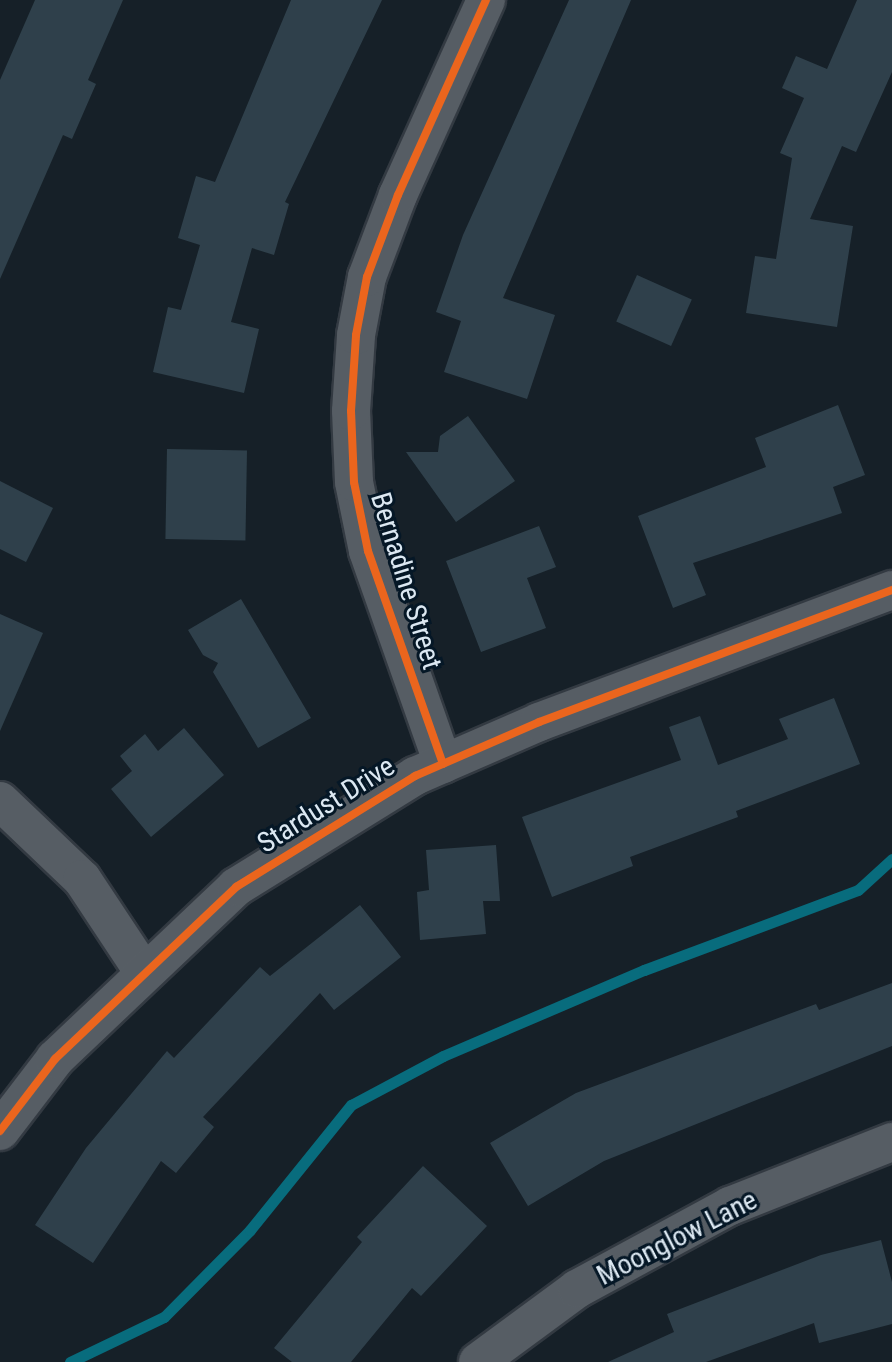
<!DOCTYPE html>
<html>
<head>
<meta charset="utf-8">
<style>
	body { margin:0 }
	#map { position:relative; width:892px; height:1362px; overflow:hidden; background:#162028; font-family:"Roboto Condensed",sans-serif }
	div>[style] { position:absolute }
	[style*='--x'] { left:calc(var(--x)*1px); top:calc(var(--y)*1px); width:calc(var(--w)*1px); rotate:calc(var(--a)*1deg) }
	.stream>* { height:11px; margin:-5.5px; padding:0 5.5px; transform-origin:5.5px; border-radius:5.5px; background:#086c7d }
	.building>* { inset:0; background:#2f404b; transform-origin:0 0 }
	.roads { filter:drop-shadow(2px 0 #333a42) drop-shadow(-2px 0 #333a42) drop-shadow(0 2px #333a42) drop-shadow(0 -2px #333a42) }
	.minor>* { height:38px; margin:-19px; padding:0 19px; transform-origin:19px; border-radius:19px; background:#565d64 }
	.cycleway>* { height:8px; margin:-4px; padding:0 4px; transform-origin:4px; border-radius:4px; background:#eb651d }
	span { translate:-50% -50%; white-space:nowrap; text-align:center; line-height:1.15; -webkit-text-stroke:6px #051726; paint-order:stroke }
	.street-label { font-size:28px; color:#dce8f2 }
</style>
</head>
<body>
<div id="map">
	<div class="stream">
		<div style="--x:70;--y:1362;--w:104;--a:-25.6"></div>
		<div style="--x:164;--y:1317;--w:122;--a:-45.3"></div>
		<div style="--x:250;--y:1230;--w:161;--a:-51.1"></div>
		<div style="--x:351;--y:1105;--w:104;--a:-28"></div>
		<div style="--x:443;--y:1056;--w:219;--a:-23.2"></div>
		<div style="--x:644;--y:970;--w:228;--a:-20.5"></div>
		<div style="--x:858;--y:890;--w:46;--a:-42.4"></div>
	</div>
	<div class="building">
		<div style="clip-path:polygon(35px 0,123px 0,88px 80px,96px 84px,72px 139px,63px 135px,0 279px,0 80px)"></div>
		<div style="clip-path:polygon(291px 0,382px 0,285px 202px,289px 204px,274px 255px,252px 248px,231px 322px,259px 329px,244px 393px,153px 372px,168px 307px,181px 310px,200px 245px,178px 238px,196px 176px,215px 182px)"></div>
		<div style="clip-path:polygon(569px 0,631px 0,503px 298px,555px 315px,527px 399px,444px 372px,461px 321px,436px 312px,463px 235px)"></div>
		<div style="clip-path:polygon(857px 0,892px 0,892px 72px,856px 152px,842px 146px,810px 219px,853px 226px,837px 327px,746px 313px,755px 256px,776px 259px,792px 158px,780px 153px,804px 98px,782px 88px,796px 56px,827px 69px)"></div>
		<div style="left:637px;top:275px;width:60px;height:51px;rotate:24deg"></div>
		<div style="clip-path:polygon(838px 405px,865px 475px,833px 487px,842px 513px,693px 563px,706px 595px,673px 608px,638px 516px,766px 467px,755px 438px)"></div>
		<div style="clip-path:polygon(468px 416px,515px 481px,456px 522px,406px 452px,438px 452px,440px 436px)"></div>
		<div style="left:167px;top:449px;width:80px;height:90px;rotate:1deg"></div>
		<div style="clip-path:polygon(0 481px,53px 508px,26px 562px,0 549px)"></div>
		<div style="clip-path:polygon(539px 526px,556px 567px,527px 578px,546px 628px,481px 652px,446px 561px)"></div>
		<div style="clip-path:polygon(241px 599px,311px 718px,258px 748px,213px 672px,218px 663px,203px 655px,188px 630px)"></div>
		<div style="clip-path:polygon(0 614px,43px 633px,0 731px)"></div>
		<div style="clip-path:polygon(834px 698px,860px 764px,736px 811px,738px 817px,630px 857px,633px 866px,552px 897px,522px 817px,681px 760px,669px 727px,700px 716px,718px 765px,788px 739px,779px 719px)"></div>
		<div style="clip-path:polygon(184px 728px,224px 775px,151px 837px,111px 789px,132px 771px,120px 756px,145px 734px,158px 751px)"></div>
		<div style="clip-path:polygon(496px 845px,500px 901px,483px 901px,486px 934px,420px 940px,417px 892px,429px 890px,426px 850px)"></div>
		<div style="clip-path:polygon(360px 905px,401px 957px,334px 1010px,320px 993px,203px 1117px,214px 1127px,176px 1173px,161px 1161px,93px 1263px,35px 1225px,86px 1148px,167px 1051px,174px 1058px,260px 967px,270px 976px)"></div>
		<div style="clip-path:polygon(892px 983px,892px 1046px,604px 1161px,528px 1206px,490px 1143px,576px 1093px,816px 1004px,819px 1010px)"></div>
		<div style="clip-path:polygon(423px 1166px,487px 1226px,421px 1296px,412px 1288px,351px 1362px,292px 1362px,274px 1348px,362px 1242px,357px 1237px)"></div>
		<div style="clip-path:polygon(881px 1240px,892px 1282px,892px 1324px,819px 1343px,814px 1323px,706px 1362px,608px 1362px,674px 1332px,667px 1314px,821px 1255px)"></div>
	</div>
	<div class="roads">
		<div class="minor">
			<div style="--x:443;--y:764;--w:226;--a:-109.4"></div>
			<div style="--x:368;--y:551;--w:70;--a:-101.5"></div>
			<div style="--x:354;--y:482;--w:71;--a:-92.4"></div>
			<div style="--x:351;--y:411;--w:76;--a:-86.2"></div>
			<div style="--x:356;--y:335;--w:59;--a:-79.3"></div>
			<div style="--x:367;--y:277;--w:88;--a:-69.3"></div>
			<div style="--x:398;--y:195;--w:214;--a:-65.7"></div>
			<div style="--x:0;--y:801;--w:113;--a:43.6"></div>
			<div style="--x:82;--y:879;--w:110;--a:56.5"></div>
			<div style="--x:0;--y:1131;--w:91;--a:-52.6"></div>
			<div style="--x:55;--y:1059;--w:250;--a:-43.5"></div>
			<div style="--x:236;--y:887;--w:211;--a:-31.8"></div>
			<div style="--x:415;--y:776;--w:135;--a:-23.5"></div>
			<div style="--x:539;--y:722;--w:377;--a:-20.5"></div>
			<div style="--x:478;--y:1362;--w:123;--a:-36.4"></div>
			<div style="--x:577;--y:1289;--w:174;--a:-28.5"></div>
			<div style="--x:730;--y:1206;--w:174;--a:-21.6"></div>
		</div>
	</div>
	<div class="cycleway">
		<div style="--x:443;--y:764;--w:226;--a:-109.4"></div>
		<div style="--x:368;--y:551;--w:70;--a:-101.5"></div>
		<div style="--x:354;--y:482;--w:71;--a:-92.4"></div>
		<div style="--x:351;--y:411;--w:76;--a:-86.2"></div>
		<div style="--x:356;--y:335;--w:59;--a:-79.3"></div>
		<div style="--x:367;--y:277;--w:88;--a:-69.3"></div>
		<div style="--x:398;--y:195;--w:214;--a:-65.7"></div>
		<div style="--x:0;--y:1131;--w:91;--a:-52.6"></div>
		<div style="--x:55;--y:1059;--w:250;--a:-43.5"></div>
		<div style="--x:236;--y:887;--w:211;--a:-31.8"></div>
		<div style="--x:415;--y:776;--w:135;--a:-23.5"></div>
		<div style="--x:539;--y:722;--w:377;--a:-20.5"></div>
	</div>
	<div class="street-label">
		<span style="left:406px;top:581px;rotate:73deg">Bernadine Street</span>
		<span style="left:326px;top:805px;rotate:-32deg">Stardust Drive</span>
		<span style="left:677px;top:1238px;rotate:-27deg">Moonglow Lane</span>
	</div>
</div>
</body>
</html>
